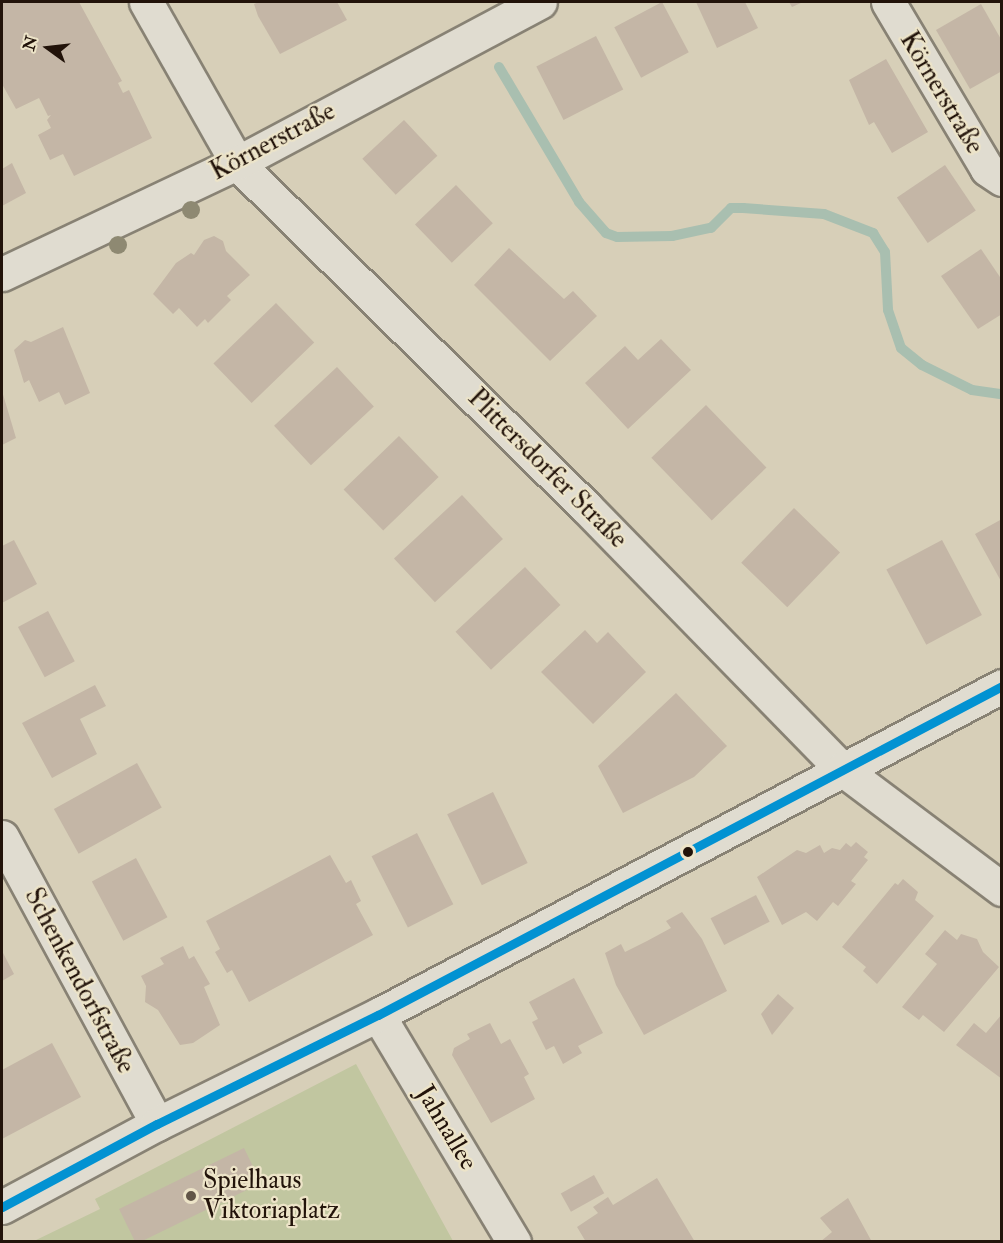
<!DOCTYPE html>
<html>
<head>
<meta charset="utf-8">
<style>
	body { margin:0 }
	#map { position:relative; width:1003px; height:1243px; overflow:hidden; background:#d7cfb8; font-family:"IM FELL Double Pica",serif }
	div>[style] { position:absolute }
	[style*='--x'] { left:calc(var(--x)*1px); top:calc(var(--y)*1px); width:calc(var(--w)*1px); rotate:calc(var(--a)*1deg) }
	.green>* { inset:0; background:#c1c6a0 }
	.stream>* { height:10px; margin:-5px; padding:0 5px; transform-origin:5px; border-radius:5px; background:#a9bfb0 }
	.building>* { inset:0; background:#c4b6a6; transform-origin:0 0 }
	.roads { filter:drop-shadow(2px 0 #888274) drop-shadow(-2px 0 #888274) drop-shadow(0 2px #888274) drop-shadow(0 -2px #888274) }
	.street>* { height:33px; margin:-16.5px; padding:0 16.5px; transform-origin:16.5px; border-radius:16.5px; background:#e0dcd0 }
	.bus-1>* { height:9px; margin:-4.5px; padding:0 4.5px; transform-origin:4.5px; border-radius:4.5px; background:#0292d2 }
	.trees>* { width:18px; height:18px; margin:-9px; border-radius:50%; background:#8e8972 }
	.dots>* { width:16px; height:16px; translate:-50% -50%; box-sizing:border-box; border:3px solid #ede4c8; border-radius:50% }
	span { translate:-50% -50%; white-space:nowrap; text-align:center; line-height:1.15; -webkit-text-stroke:4.5px #ede4c8; paint-order:stroke }
	.street-label { font-size:26px; color:#22130a }
	.poi-label { font-size:26px; color:#22130a }
	.left { translate:0 -50%; text-align:left }
	.frame { position:absolute; inset:0; border:3px solid #22130a; pointer-events:none }
	.north { position:absolute; left:18px; top:18px; width:60px; height:60px; -webkit-text-stroke:4px #ede4c8; paint-order:stroke; rotate:285deg; font-size:16px; font-weight:700; line-height:24px; text-align:center; color:#22130a }
	.north::after { content:''; display:block; margin:auto; width:21px; height:27px; background:#22130a; clip-path:polygon(50% 0,100% 100%,50% 72%,0 100%) }
</style>
</head>
<body>
<div id="map">
	<div class="green">
		<div style="clip-path:polygon(356px 1064px,453px 1241px,32px 1242px,100px 1209px,95px 1199px)"></div>
	</div>
	<div class="stream">
		<div style="--x:499;--y:67;--w:157;--a:59.3"></div>
		<div style="--x:579;--y:202;--w:41;--a:48.9"></div>
		<div style="--x:606;--y:233;--w:12;--a:20"></div>
		<div style="--x:617;--y:237;--w:55;--a:-1"></div>
		<div style="--x:672;--y:236;--w:40;--a:-12"></div>
		<div style="--x:711;--y:228;--w:28;--a:-45"></div>
		<div style="--x:731;--y:208;--w:12;--a:0"></div>
		<div style="--x:743;--y:208;--w:81;--a:4.2"></div>
		<div style="--x:824;--y:214;--w:53;--a:21.2"></div>
		<div style="--x:873;--y:233;--w:22;--a:58"></div>
		<div style="--x:885;--y:252;--w:58;--a:87"></div>
		<div style="--x:888;--y:310;--w:40;--a:71.1"></div>
		<div style="--x:901;--y:348;--w:27;--a:39"></div>
		<div style="--x:922;--y:365;--w:56;--a:26.6"></div>
		<div style="--x:972;--y:390;--w:30;--a:8"></div>
	</div>
	<div class="building">
		<div style="clip-path:polygon(2px 2px,79px 2px,122px 81px,118px 83px,123px 93px,129px 90px,152px 138px,74px 176px,63px 154px,50px 160px,38px 135px,51px 128px,47px 120px,51px 115px,48px 116px,39px 98px,16px 109px,2px 84px)"></div>
		<div style="clip-path:polygon(259px 2px,337px 2px,347px 20px,280px 54px,258px 16px,254px 4px)"></div>
		<div style="left:662px;top:2px;width:57px;height:54px;rotate:62deg"></div>
		<div style="clip-path:polygon(696px 2px,745px 2px,758px 28px,717px 48px)"></div>
		<div style="clip-path:polygon(789px 2px,803px 2px,792px 7px)"></div>
		<div style="clip-path:polygon(981px 4px,1002px 41px,1002px 71px,970px 89px,936px 30px)"></div>
		<div style="left:596px;top:36px;width:60px;height:67px;rotate:63deg"></div>
		<div style="clip-path:polygon(886px 59px,928px 132px,892px 153px,874px 122px,869px 125px,849px 80px)"></div>
		<div style="left:404px;top:120px;width:49px;height:57px;rotate:47deg"></div>
		<div style="clip-path:polygon(12px 163px,26px 193px,2px 206px,2px 169px)"></div>
		<div style="left:945px;top:165px;width:55px;height:58px;rotate:56deg"></div>
		<div style="left:456px;top:185px;width:53px;height:57px;rotate:46deg"></div>
		<div style="clip-path:polygon(214px 236px,223px 241px,226px 251px,250px 275px,227px 296px,231px 300px,208px 323px,205px 319px,197px 327px,179px 308px,173px 314px,153px 294px,176px 263px,191px 253px,194px 255px,204px 240px)"></div>
		<div style="clip-path:polygon(509px 248px,564px 299px,573px 291px,597px 316px,550px 361px,474px 285px)"></div>
		<div style="clip-path:polygon(981px 249px,1002px 280px,1002px 314px,978px 329px,941px 276px)"></div>
		<div style="left:276px;top:303px;width:55px;height:87px;rotate:46deg"></div>
		<div style="clip-path:polygon(63px 327px,90px 393px,65px 405px,59px 392px,39px 402px,29px 380px,24px 383px,14px 350px,25px 340px,31px 342px)"></div>
		<div style="clip-path:polygon(661px 339px,691px 370px,628px 429px,585px 383px,625px 346px,638px 360px)"></div>
		<div style="left:337px;top:367px;width:54px;height:86px;rotate:47deg"></div>
		<div style="clip-path:polygon(2px 391px,16px 438px,2px 445px)"></div>
		<div style="left:706px;top:405px;width:87px;height:76px;rotate:46deg"></div>
		<div style="left:399px;top:436px;width:57px;height:77px;rotate:46deg"></div>
		<div style="left:462px;top:495px;width:60px;height:93px;rotate:47deg"></div>
		<div style="left:794px;top:508px;width:64px;height:76px;rotate:44deg"></div>
		<div style="clip-path:polygon(1002px 519px,1002px 583px,975px 534px)"></div>
		<div style="clip-path:polygon(14px 540px,37px 584px,2px 603px,2px 546px)"></div>
		<div style="left:942px;top:540px;width:85px;height:63px;rotate:62deg"></div>
		<div style="left:525px;top:567px;width:52px;height:95px;rotate:47deg"></div>
		<div style="left:48px;top:611px;width:57px;height:34px;rotate:62deg"></div>
		<div style="clip-path:polygon(585px 630px,597px 643px,608px 632px,646px 672px,593px 724px,541px 672px)"></div>
		<div style="clip-path:polygon(95px 685px,106px 706px,80px 719px,97px 754px,52px 778px,22px 723px)"></div>
		<div style="clip-path:polygon(676px 693px,727px 746px,694px 777px,623px 813px,598px 766px)"></div>
		<div style="left:137px;top:763px;width:51px;height:95px;rotate:61deg"></div>
		<div style="left:493px;top:792px;width:79px;height:51px;rotate:64deg"></div>
		<div style="left:417px;top:833px;width:80px;height:51px;rotate:63deg"></div>
		<div style="clip-path:polygon(856px 842px,868px 852px,864px 857px,868px 860px,851px 881px,856px 884px,838px 906px,833px 902px,817px 921px,806px 912px,782px 925px,757px 877px,797px 850px,806px 853px,820px 845px,824px 853px,832px 848px,840px 850px,846px 843px,851px 847px)"></div>
		<div style="clip-path:polygon(330px 855px,346px 883px,351px 880px,361px 901px,356px 904px,373px 935px,249px 1002px,232px 970px,227px 973px,215px 952px,220px 949px,206px 921px)"></div>
		<div style="left:136px;top:858px;width:67px;height:50px;rotate:62deg"></div>
		<div style="clip-path:polygon(903px 879px,918px 892px,915px 900px,934px 916px,877px 984px,863px 971px,866px 967px,842px 947px,895px 883px,898px 885px)"></div>
		<div style="left:756px;top:895px;width:30px;height:51px;rotate:63deg"></div>
		<div style="clip-path:polygon(682px 912px,702px 939px,727px 991px,644px 1035px,616px 985px,605px 953px,621px 944px,625px 952px,647px 941px,671px 928px,666px 921px)"></div>
		<div style="clip-path:polygon(945px 930px,957px 940px,961px 934px,977px 939px,983px 952px,999px 967px,944px 1032px,923px 1015px,919px 1020px,902px 1007px,937px 964px,925px 954px)"></div>
		<div style="clip-path:polygon(183px 946px,189px 959px,194px 956px,210px 984px,204px 987px,220px 1025px,193px 1043px,180px 1045px,158px 1010px,145px 1002px,146px 986px,141px 976px,164px 964px,160px 958px)"></div>
		<div style="clip-path:polygon(2px 951px,14px 974px,2px 981px)"></div>
		<div style="clip-path:polygon(574px 978px,603px 1033px,578px 1046px,582px 1053px,563px 1064px,554px 1046px,546px 1050px,532px 1022px,538px 1019px,529px 1002px)"></div>
		<div style="clip-path:polygon(778px 994px,794px 1008px,772px 1035px,761px 1014px)"></div>
		<div style="clip-path:polygon(1002px 1014px,1002px 1079px,956px 1045px,974px 1023px,986px 1033px)"></div>
		<div style="clip-path:polygon(490px 1023px,501px 1044px,510px 1039px,529px 1074px,524px 1077px,535px 1099px,491px 1123px,452px 1055px,454px 1048px,470px 1039px,467px 1034px)"></div>
		<div style="clip-path:polygon(52px 1043px,81px 1097px,2px 1139px,2px 1070px)"></div>
		<div style="left:244px;top:1148px;width:39px;height:139px;rotate:64deg"></div>
		<div style="left:594px;top:1175px;width:21px;height:38px;rotate:61deg"></div>
		<div style="clip-path:polygon(657px 1178px,695px 1242px,586px 1242px,577px 1227px,598px 1213px,593px 1207px,608px 1197px,613px 1205px)"></div>
		<div style="clip-path:polygon(848px 1198px,872px 1242px,820px 1242px,832px 1232px,820px 1218px)"></div>
	</div>
	<div class="roads">
		<div class="street">
			<div style="--x:146;--y:2;--w:185;--a:60.5"></div>
			<div style="--x:237;--y:163;--w:490;--a:44.6"></div>
			<div style="--x:586;--y:507;--w:366;--a:45.7"></div>
			<div style="--x:842;--y:769;--w:200;--a:36.9"></div>
			<div style="--x:888;--y:2;--w:194;--a:59.3"></div>
			<div style="--x:987;--y:169;--w:18;--a:34"></div>
			<div style="--x:2;--y:274;--w:260;--a:-25.3"></div>
			<div style="--x:237;--y:163;--w:343;--a:-28"></div>
			<div style="--x:2;--y:837;--w:326;--a:61.6"></div>
			<div style="--x:378;--y:1015;--w:265;--a:59.1"></div>
			<div style="--x:2;--y:1207;--w:176;--a:-28.2"></div>
			<div style="--x:157;--y:1124;--w:246;--a:-26.3"></div>
			<div style="--x:378;--y:1015;--w:705;--a:-27.8"></div>
		</div>
	</div>
	<div class="bus-1">
		<div style="--x:2;--y:1207;--w:176;--a:-28.2"></div>
		<div style="--x:157;--y:1124;--w:246;--a:-26.3"></div>
		<div style="--x:378;--y:1015;--w:705;--a:-27.8"></div>
	</div>
	<div class="trees">
		<div style="left:191px;top:210px"></div>
		<div style="left:118px;top:245px"></div>
	</div>
	<div class="dots">
		<div style="left:688px;top:852px;background:#22130a"></div>
		<div style="left:191px;top:1196px;background:#615547"></div>
	</div>
	<div class="street-label">
		<span style="left:941px;top:93px;rotate:59deg">Körnerstraße</span>
		<span style="left:273px;top:142px;rotate:-28deg">Körnerstraße</span>
		<span style="left:547px;top:469px;rotate:45deg">Plittersdorfer Straße</span>
		<span style="left:79px;top:981px;rotate:62deg">Schenkendorfstraße</span>
		<span style="left:446px;top:1128px;rotate:59deg">Jahnallee</span>
	</div>
	<div class="poi-label">
		<span class="left" style="left:203px;top:1196px">Spielhaus<br>Viktoriaplatz</span>
	</div>
	<div class="frame"></div>
	<div class="north">N</div>
</div>
</body>
</html>
